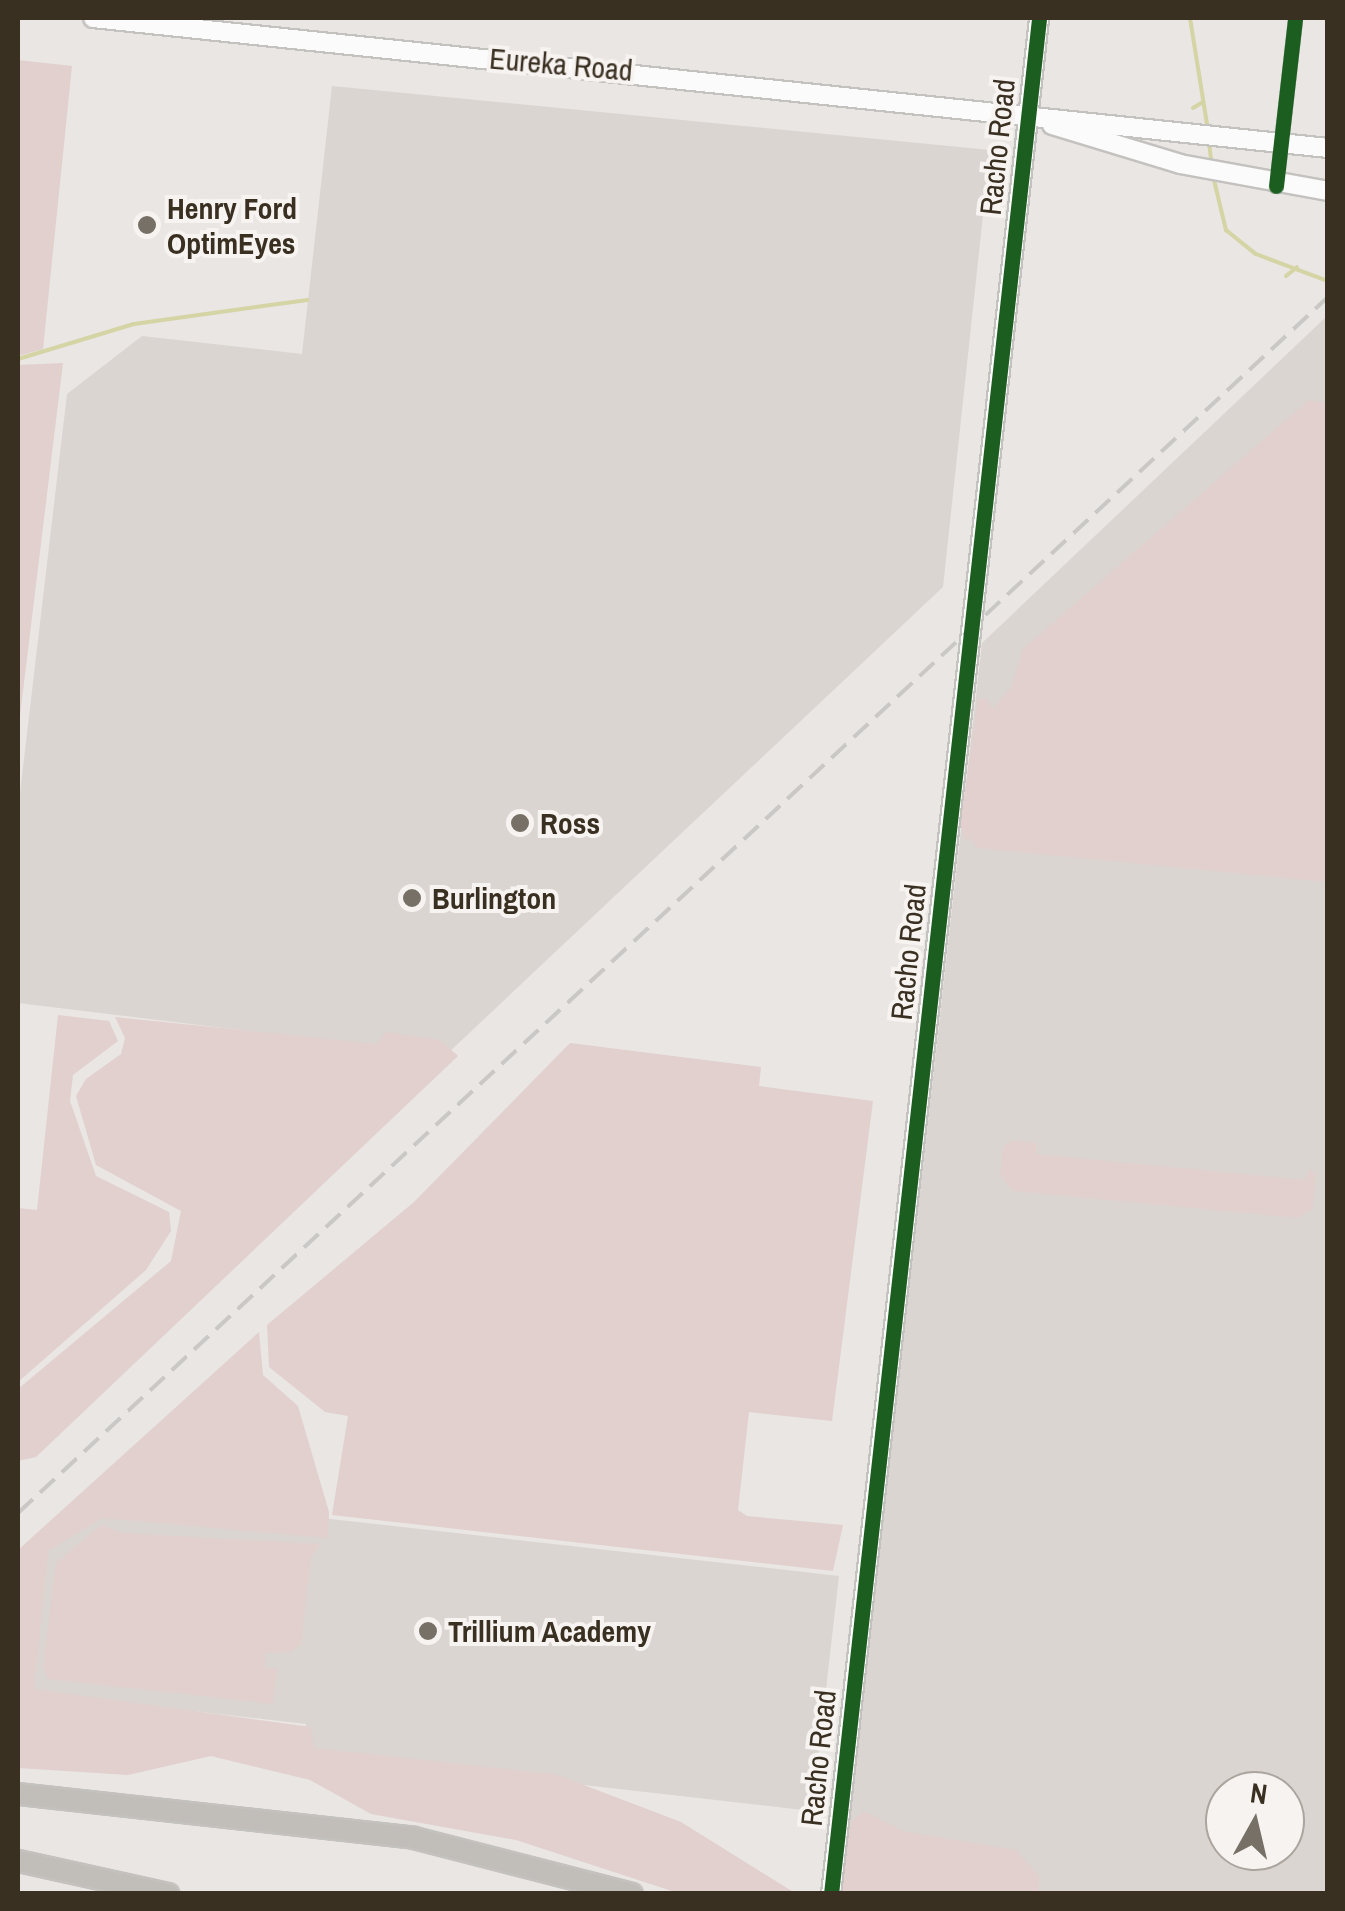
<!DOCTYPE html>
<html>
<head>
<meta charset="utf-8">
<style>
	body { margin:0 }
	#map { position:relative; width:1345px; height:1911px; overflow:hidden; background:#e9e6e3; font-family:"Archivo Narrow",sans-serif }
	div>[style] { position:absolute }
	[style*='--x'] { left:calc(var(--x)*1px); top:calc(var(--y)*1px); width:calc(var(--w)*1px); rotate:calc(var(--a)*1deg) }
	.built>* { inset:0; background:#dad5d1 }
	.green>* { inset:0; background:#e1d0cd }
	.stream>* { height:4px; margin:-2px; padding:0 2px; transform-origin:2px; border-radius:2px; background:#d5d4a5 }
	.roads { filter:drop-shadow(2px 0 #c4c2bf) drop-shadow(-2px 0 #c4c2bf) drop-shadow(0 2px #c4c2bf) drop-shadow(0 -2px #c4c2bf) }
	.street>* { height:11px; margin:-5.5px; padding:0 5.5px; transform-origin:5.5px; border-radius:5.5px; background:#fcfbfb }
	.secondary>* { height:18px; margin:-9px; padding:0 9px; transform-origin:9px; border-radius:9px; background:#fcfbfb }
	.highway>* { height:20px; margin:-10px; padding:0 10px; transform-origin:10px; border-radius:10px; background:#c1beba }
	.rail>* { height:4px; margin-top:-2px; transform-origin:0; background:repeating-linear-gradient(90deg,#cac8c6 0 20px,transparent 0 30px) }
	.cycleway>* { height:15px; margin:-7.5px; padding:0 7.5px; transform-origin:7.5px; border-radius:7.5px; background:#1b5e20 }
	.dots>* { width:28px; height:28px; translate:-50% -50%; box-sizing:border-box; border:5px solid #f7f3f1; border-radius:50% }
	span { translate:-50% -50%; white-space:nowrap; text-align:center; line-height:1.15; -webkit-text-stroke:8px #f7f3f1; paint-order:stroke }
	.street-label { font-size:30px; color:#3a3022 }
	.poi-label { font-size:30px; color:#3a3022; font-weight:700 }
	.left { translate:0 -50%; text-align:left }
	.frame { position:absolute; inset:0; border:20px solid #3a3022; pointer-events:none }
	.north { position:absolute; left:1205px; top:1771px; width:100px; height:100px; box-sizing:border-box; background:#f7f3f1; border:2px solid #aba59e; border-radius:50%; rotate:8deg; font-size:28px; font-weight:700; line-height:40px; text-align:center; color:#3a3022 }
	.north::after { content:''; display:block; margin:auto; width:35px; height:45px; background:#777066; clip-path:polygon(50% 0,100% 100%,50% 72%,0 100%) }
</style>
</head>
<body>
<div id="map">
	<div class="built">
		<div style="clip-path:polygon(332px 86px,990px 150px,943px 587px,446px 1055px,18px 1003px,18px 810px,67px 394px,142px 336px,302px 354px)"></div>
		<div style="clip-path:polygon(evenodd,1327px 316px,1327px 1893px,841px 1894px,982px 643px,1327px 316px,1225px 1791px,1285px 1791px,1285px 1851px,1225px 1851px,1225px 1791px)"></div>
		<div style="clip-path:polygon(90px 1492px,839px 1576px,812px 1811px,303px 1753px,306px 1724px,18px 1691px,34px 1541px)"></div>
	</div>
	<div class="green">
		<div style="clip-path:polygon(18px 60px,72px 66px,43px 349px,18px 356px)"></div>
		<div style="clip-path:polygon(63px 363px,18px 732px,18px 365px)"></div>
		<div style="clip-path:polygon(1309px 400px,1328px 403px,1327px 882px,977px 848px,970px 836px,968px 843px,960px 826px,978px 699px,987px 699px,993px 709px,1012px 686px,1023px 649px)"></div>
		<div style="clip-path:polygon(58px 1015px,109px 1021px,118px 1041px,73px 1075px,70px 1101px,96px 1176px,169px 1212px,171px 1231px,146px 1270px,18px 1382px,18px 1208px,37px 1210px)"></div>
		<div style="clip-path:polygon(115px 1017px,377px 1044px,386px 1032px,440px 1040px,458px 1056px,36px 1457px,18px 1461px,18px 1389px,171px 1261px,181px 1211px,96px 1165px,76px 1096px,86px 1079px,121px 1054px,125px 1038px)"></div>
		<div style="clip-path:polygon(570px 1043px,761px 1067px,759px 1086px,873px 1101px,832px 1421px,749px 1412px,738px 1510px,747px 1516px,843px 1525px,833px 1571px,332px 1515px,348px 1416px,325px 1412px,269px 1367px,267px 1325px,414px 1202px)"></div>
		<div style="clip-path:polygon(1012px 1140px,1036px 1143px,1036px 1154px,1305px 1180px,1310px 1169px,1316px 1175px,1313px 1209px,1297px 1218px,1013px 1191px,1000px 1175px,1003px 1147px)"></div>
		<div style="clip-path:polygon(259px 1332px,263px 1375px,298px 1406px,329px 1512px,328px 1538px,102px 1518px,48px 1551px,34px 1689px,311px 1727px,314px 1748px,555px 1774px,681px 1822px,795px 1893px,678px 1893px,516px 1840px,371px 1814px,310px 1780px,211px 1756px,128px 1775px,18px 1768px,18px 1550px)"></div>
		<div style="clip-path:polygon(101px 1525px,123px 1533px,320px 1544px,311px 1556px,301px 1644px,290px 1652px,265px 1653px,265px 1668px,277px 1668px,273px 1704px,48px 1679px,43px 1666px,56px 1563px)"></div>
		<div style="clip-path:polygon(864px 1811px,903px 1831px,1016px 1850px,1039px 1876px,1038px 1893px,840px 1893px,851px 1822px)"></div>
	</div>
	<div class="stream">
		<div style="--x:1190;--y:18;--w:114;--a:80.9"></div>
		<div style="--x:1193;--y:108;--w:12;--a:-31"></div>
		<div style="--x:1209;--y:141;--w:20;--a:84"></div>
		<div style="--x:1213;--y:176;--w:56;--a:76.5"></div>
		<div style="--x:1226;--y:230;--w:38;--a:39"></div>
		<div style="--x:1256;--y:254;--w:77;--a:20.6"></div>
		<div style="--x:1286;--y:276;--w:14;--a:-39"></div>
		<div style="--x:18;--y:359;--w:121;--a:-16.8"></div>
		<div style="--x:134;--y:324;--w:175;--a:-7.9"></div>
	</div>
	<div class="roads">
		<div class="street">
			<div style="--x:1276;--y:186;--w:169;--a:-83.5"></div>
		</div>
		<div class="secondary">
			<div style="--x:93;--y:18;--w:1242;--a:6.01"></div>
			<div style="--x:1052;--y:125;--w:134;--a:16.9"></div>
			<div style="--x:1180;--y:164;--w:150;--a:10.3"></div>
			<div style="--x:831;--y:1894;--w:1887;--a:-83.67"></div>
		</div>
		<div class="highway">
			<div style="--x:18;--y:1794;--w:398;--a:6.3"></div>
			<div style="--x:414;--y:1838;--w:225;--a:14.4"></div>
			<div style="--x:18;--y:1861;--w:154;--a:12.4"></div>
		</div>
	</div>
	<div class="rail">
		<div style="--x:18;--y:1513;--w:1787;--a:-42.87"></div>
	</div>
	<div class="cycleway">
		<div style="--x:1276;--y:186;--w:169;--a:-83.5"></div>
		<div style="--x:831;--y:1894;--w:1887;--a:-83.67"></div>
	</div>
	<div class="dots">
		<div style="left:147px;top:225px;background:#777066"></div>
		<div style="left:520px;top:823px;background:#777066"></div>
		<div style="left:412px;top:898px;background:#777066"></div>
		<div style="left:428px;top:1631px;background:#777066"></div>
	</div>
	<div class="street-label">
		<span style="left:561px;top:64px;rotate:5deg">Eureka Road</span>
		<span style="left:997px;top:147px;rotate:-84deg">Racho Road</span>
		<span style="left:908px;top:952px;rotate:-84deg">Racho Road</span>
		<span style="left:818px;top:1758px;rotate:-84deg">Racho Road</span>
	</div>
	<div class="poi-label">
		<span class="left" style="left:167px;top:225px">Henry Ford<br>OptimEyes</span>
		<span class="left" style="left:540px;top:823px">Ross</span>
		<span class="left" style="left:432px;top:898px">Burlington</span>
		<span class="left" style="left:448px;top:1631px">Trillium Academy</span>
	</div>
	<div class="frame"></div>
	<div class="north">N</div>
</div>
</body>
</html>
